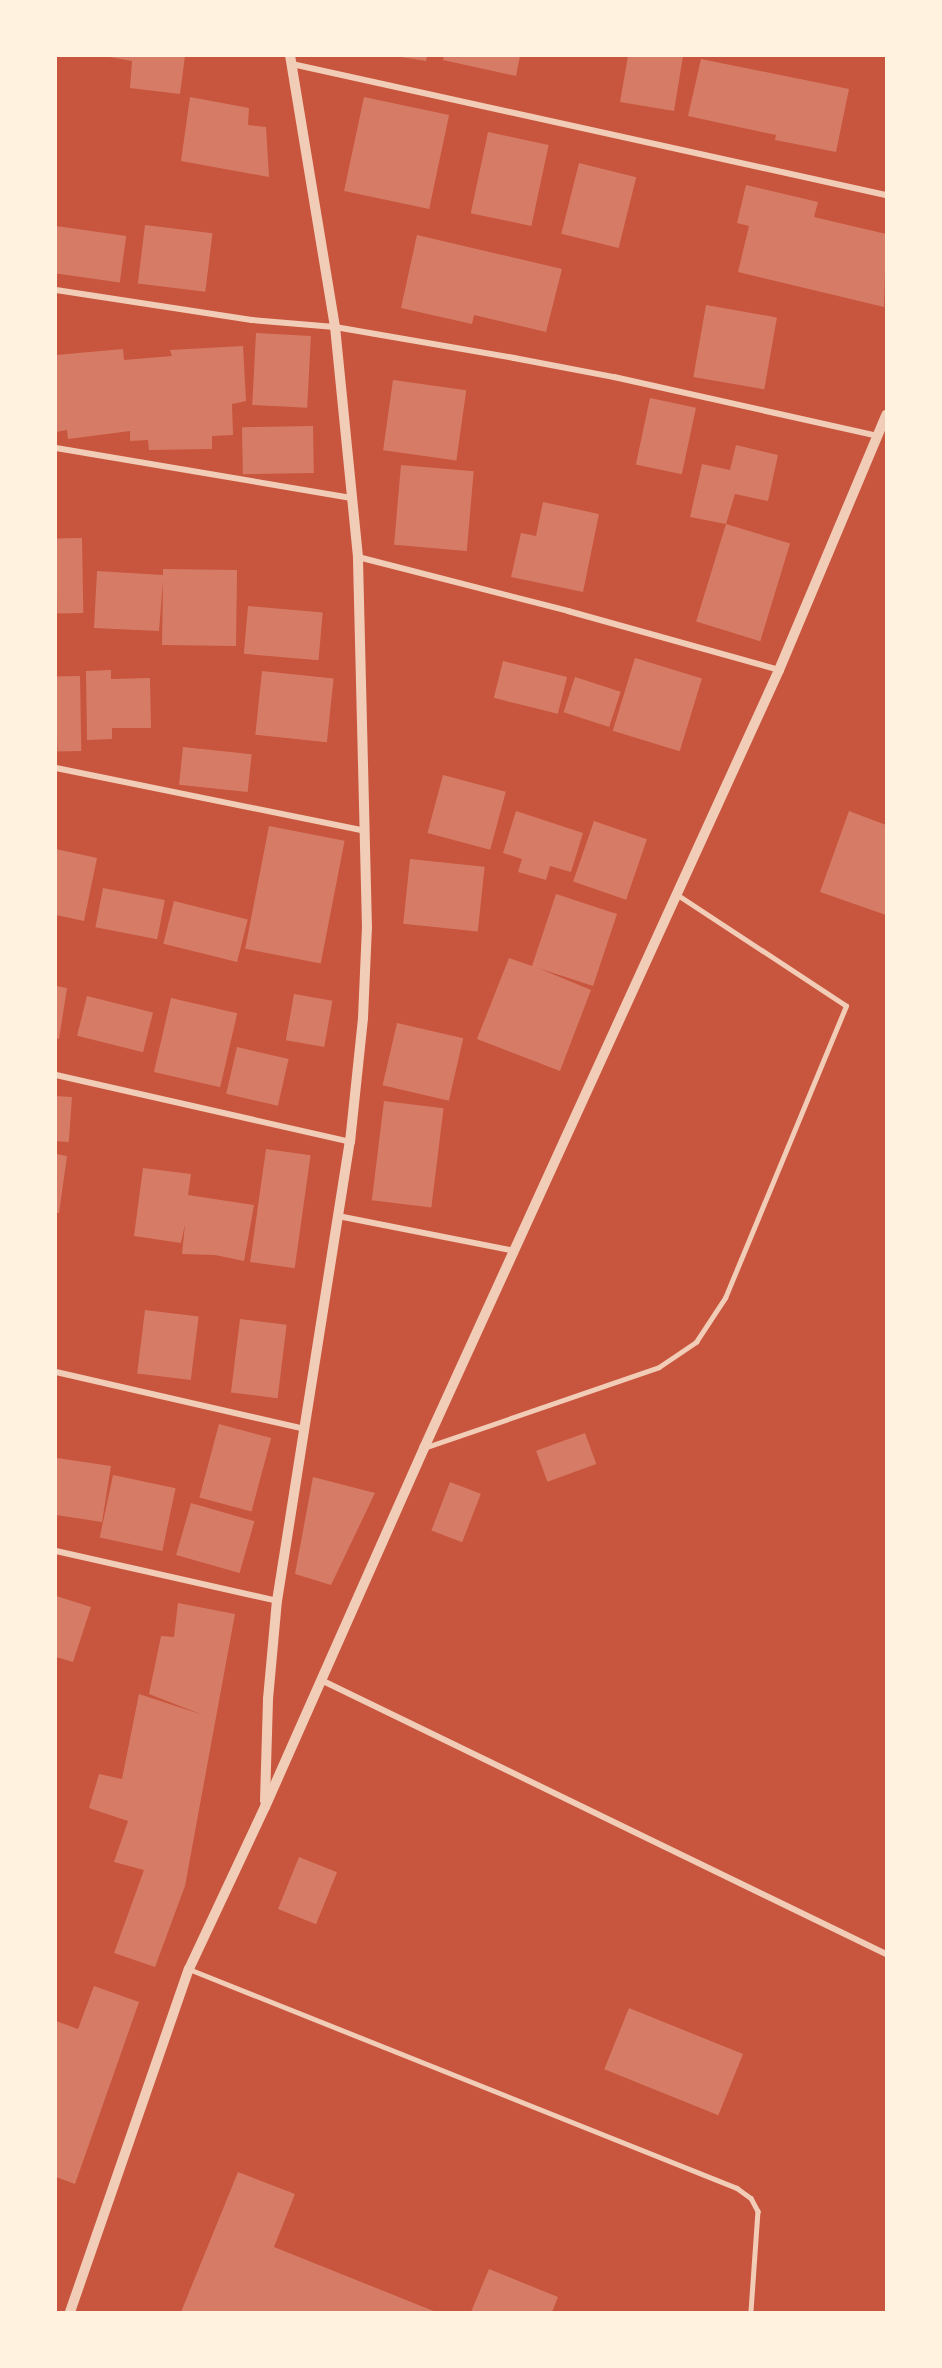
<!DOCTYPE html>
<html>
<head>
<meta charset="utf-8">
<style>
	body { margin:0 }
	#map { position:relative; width:942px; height:2368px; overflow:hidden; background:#c8553d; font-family:"Exo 2",sans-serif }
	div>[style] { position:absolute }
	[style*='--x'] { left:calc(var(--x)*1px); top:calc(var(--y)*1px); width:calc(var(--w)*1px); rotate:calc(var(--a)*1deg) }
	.building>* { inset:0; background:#d67c66; transform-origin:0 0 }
	.service>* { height:4.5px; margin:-2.25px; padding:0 2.25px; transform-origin:2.25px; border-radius:2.25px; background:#f1ccb7 }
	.minor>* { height:6px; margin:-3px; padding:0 3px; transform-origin:3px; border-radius:3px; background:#f1ccb7 }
	.tertiary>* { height:10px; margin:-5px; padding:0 5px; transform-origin:5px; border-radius:5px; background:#f1ccb7 }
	span { translate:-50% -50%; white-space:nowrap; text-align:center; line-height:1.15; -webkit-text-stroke:6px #fff3e0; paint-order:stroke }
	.frame { position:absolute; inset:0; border:57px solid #fff3e0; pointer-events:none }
</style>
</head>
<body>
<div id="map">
	<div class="building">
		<div style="clip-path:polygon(104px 56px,185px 56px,180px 94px,130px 88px,132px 61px)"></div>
		<div style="clip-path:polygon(395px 56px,427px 56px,426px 61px)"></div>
		<div style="clip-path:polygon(444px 56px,520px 56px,516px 76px,443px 60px)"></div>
		<div style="clip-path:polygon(628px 56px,683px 56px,674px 111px,620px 102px)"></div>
		<div style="clip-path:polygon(701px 59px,849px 89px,836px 152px,775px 140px,776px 135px,688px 116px)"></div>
		<div style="clip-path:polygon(190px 97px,249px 108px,248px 125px,266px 127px,269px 177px,181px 161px)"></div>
		<div style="left:364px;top:97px;width:87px;height:96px;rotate:12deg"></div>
		<div style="left:488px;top:132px;width:62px;height:83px;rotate:12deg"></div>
		<div style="left:579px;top:163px;width:59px;height:73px;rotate:14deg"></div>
		<div style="clip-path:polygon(746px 185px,818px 202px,814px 217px,886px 234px,884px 307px,738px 272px,749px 226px,737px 223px)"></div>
		<div style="left:145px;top:225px;width:68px;height:59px;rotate:7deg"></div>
		<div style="left:56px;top:226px;width:71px;height:47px;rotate:8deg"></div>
		<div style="clip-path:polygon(417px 235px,562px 269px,546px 332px,474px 315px,472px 324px,401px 308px)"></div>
		<div style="left:706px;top:305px;width:72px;height:73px;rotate:10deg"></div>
		<div style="left:256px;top:333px;width:55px;height:72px;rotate:3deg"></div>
		<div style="clip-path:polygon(243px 346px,246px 401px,232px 404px,233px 435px,212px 436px,212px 449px,149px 450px,148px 440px,130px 441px,130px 431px,68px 439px,67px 430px,56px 432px,56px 355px,123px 349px,124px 360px,172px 356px,170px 350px)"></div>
		<div style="left:393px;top:380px;width:74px;height:71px;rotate:8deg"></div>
		<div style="left:650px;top:398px;width:47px;height:68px;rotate:12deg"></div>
		<div style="left:313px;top:426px;width:47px;height:71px;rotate:89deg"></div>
		<div style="clip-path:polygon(736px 445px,778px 455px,768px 501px,735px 494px,726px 524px,690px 517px,702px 464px,730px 470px)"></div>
		<div style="left:401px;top:465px;width:73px;height:80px;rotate:5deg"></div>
		<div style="clip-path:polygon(543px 502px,599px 514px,583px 592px,511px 577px,521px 533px,536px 536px)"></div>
		<div style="left:726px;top:524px;width:67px;height:102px;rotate:17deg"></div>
		<div style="left:82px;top:538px;width:75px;height:26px;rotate:89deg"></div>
		<div style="clip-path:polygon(163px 569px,237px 570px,236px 646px,162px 645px,163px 580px,159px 631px,94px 628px,97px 571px,163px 575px)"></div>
		<div style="left:248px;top:606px;width:75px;height:48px;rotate:5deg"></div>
		<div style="left:635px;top:658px;width:70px;height:76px;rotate:17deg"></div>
		<div style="left:503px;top:661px;width:66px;height:38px;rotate:14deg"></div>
		<div style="clip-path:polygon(111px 670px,111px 679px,150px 678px,151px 728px,112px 728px,112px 739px,87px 740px,86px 671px)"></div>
		<div style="left:262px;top:671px;width:72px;height:64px;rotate:6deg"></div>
		<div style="left:80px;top:676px;width:75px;height:24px;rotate:89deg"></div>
		<div style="left:575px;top:677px;width:48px;height:37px;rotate:18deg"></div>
		<div style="left:183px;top:747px;width:69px;height:38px;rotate:6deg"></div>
		<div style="left:443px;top:775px;width:65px;height:60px;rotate:15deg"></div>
		<div style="clip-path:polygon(516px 811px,583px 833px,571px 872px,550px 866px,546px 880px,518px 872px,522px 859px,503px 853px)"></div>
		<div style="clip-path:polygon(849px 811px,886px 825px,886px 915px,820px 892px)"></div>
		<div style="left:594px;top:821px;width:56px;height:64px;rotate:19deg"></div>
		<div style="left:269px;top:826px;width:77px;height:125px;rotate:11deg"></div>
		<div style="clip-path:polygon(56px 849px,97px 858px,84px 921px,56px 915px)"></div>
		<div style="left:410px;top:859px;width:75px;height:65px;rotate:6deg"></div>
		<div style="left:103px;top:888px;width:63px;height:40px;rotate:11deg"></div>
		<div style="clip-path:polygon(556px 894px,617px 914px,593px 986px,538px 968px,591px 990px,560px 1071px,477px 1039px,509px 958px,532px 966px)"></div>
		<div style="left:174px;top:901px;width:76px;height:44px;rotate:14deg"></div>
		<div style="clip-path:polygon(56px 986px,67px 988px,59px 1039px,56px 1038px)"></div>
		<div style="left:294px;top:994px;width:39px;height:47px;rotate:10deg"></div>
		<div style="left:87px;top:996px;width:68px;height:41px;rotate:14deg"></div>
		<div style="left:171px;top:998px;width:68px;height:76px;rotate:13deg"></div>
		<div style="left:397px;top:1023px;width:68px;height:64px;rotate:13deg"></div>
		<div style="left:237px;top:1047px;width:53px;height:48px;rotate:13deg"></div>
		<div style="left:56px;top:1096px;width:16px;height:45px;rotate:4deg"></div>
		<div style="left:384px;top:1101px;width:60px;height:100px;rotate:7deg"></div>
		<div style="left:266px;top:1149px;width:45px;height:114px;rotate:8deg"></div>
		<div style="clip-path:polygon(56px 1154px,67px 1156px,59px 1213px,56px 1213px)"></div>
		<div style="clip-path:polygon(143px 1168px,191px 1174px,188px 1195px,254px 1205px,244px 1261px,215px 1255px,182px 1254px,185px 1224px,181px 1243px,134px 1236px)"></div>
		<div style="left:145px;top:1310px;width:54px;height:64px;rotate:7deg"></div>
		<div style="left:240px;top:1319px;width:47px;height:74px;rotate:7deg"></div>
		<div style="left:219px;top:1424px;width:54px;height:76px;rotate:15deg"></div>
		<div style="left:585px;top:1433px;width:33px;height:52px;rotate:70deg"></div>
		<div style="clip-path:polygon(57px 1458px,111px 1466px,102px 1522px,56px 1515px)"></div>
		<div style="left:113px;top:1475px;width:64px;height:64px;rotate:12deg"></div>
		<div style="clip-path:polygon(313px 1477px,375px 1493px,331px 1585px,295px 1574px)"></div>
		<div style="left:450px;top:1482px;width:33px;height:52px;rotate:21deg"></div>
		<div style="left:191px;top:1503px;width:66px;height:54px;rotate:16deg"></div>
		<div style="clip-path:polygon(56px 1596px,91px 1607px,73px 1662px,56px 1657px)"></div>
		<div style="clip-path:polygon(178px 1603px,235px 1614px,185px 1886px,155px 1967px,114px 1953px,144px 1870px,114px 1862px,128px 1821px,89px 1808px,99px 1774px,122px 1779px,139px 1694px,203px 1715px,149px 1694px,161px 1636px,174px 1637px)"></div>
		<div style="left:299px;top:1857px;width:41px;height:56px;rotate:22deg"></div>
		<div style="clip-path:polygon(94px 1986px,139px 2002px,75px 2184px,56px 2177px,56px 2021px,78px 2029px)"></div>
		<div style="left:629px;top:2008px;width:123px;height:66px;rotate:22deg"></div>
		<div style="clip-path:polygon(238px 2172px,295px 2194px,274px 2247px,436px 2312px,181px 2312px)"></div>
		<div style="clip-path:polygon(489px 2269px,558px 2297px,552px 2312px,471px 2312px)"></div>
	</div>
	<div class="service">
		<div style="--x:427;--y:1447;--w:245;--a:-19"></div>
		<div style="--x:659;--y:1367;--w:45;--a:-34"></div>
		<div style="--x:696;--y:1342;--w:53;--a:-56.6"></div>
		<div style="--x:725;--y:1298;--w:316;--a:-67.5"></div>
		<div style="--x:846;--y:1006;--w:202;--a:-146.7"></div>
		<div style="--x:189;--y:1969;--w:590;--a:21.78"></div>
		<div style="--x:737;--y:2188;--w:17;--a:36"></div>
		<div style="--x:751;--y:2198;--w:15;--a:62"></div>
		<div style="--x:758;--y:2211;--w:101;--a:94"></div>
	</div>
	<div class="minor">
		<div style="--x:292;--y:64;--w:608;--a:12.44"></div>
		<div style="--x:56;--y:290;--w:198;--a:8.7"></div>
		<div style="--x:252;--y:320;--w:83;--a:4.8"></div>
		<div style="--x:335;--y:327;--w:182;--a:9.8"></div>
		<div style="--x:514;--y:358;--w:102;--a:10.8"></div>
		<div style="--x:614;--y:377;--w:270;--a:12.6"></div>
		<div style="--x:56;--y:448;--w:301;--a:9.6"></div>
		<div style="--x:358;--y:557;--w:217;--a:14.4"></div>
		<div style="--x:568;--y:611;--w:219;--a:15.6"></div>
		<div style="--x:56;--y:768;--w:315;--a:11.5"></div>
		<div style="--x:56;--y:1075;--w:302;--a:12.8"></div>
		<div style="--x:338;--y:1216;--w:180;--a:11.2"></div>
		<div style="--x:56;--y:1372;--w:255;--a:12.9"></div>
		<div style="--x:56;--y:1551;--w:227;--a:12.7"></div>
		<div style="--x:321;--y:1680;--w:628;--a:25.87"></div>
	</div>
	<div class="tertiary">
		<div style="--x:265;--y:1801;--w:102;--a:-88.3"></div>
		<div style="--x:268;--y:1699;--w:98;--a:-84.8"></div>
		<div style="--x:277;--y:1601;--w:465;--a:-81"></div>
		<div style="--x:350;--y:1142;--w:125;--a:-84"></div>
		<div style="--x:363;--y:1018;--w:90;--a:-87.5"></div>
		<div style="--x:367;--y:928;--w:371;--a:-91.4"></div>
		<div style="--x:358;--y:557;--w:231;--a:-95.7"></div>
		<div style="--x:335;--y:327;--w:275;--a:-99.4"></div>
		<div style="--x:70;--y:2312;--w:363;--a:-70.9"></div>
		<div style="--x:189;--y:1969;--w:179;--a:-64.9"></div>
		<div style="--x:265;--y:1807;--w:393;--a:-66.1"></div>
		<div style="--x:424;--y:1448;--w:855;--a:-65.47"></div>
		<div style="--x:779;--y:670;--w:277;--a:-67.2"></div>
	</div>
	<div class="frame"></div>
</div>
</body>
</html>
